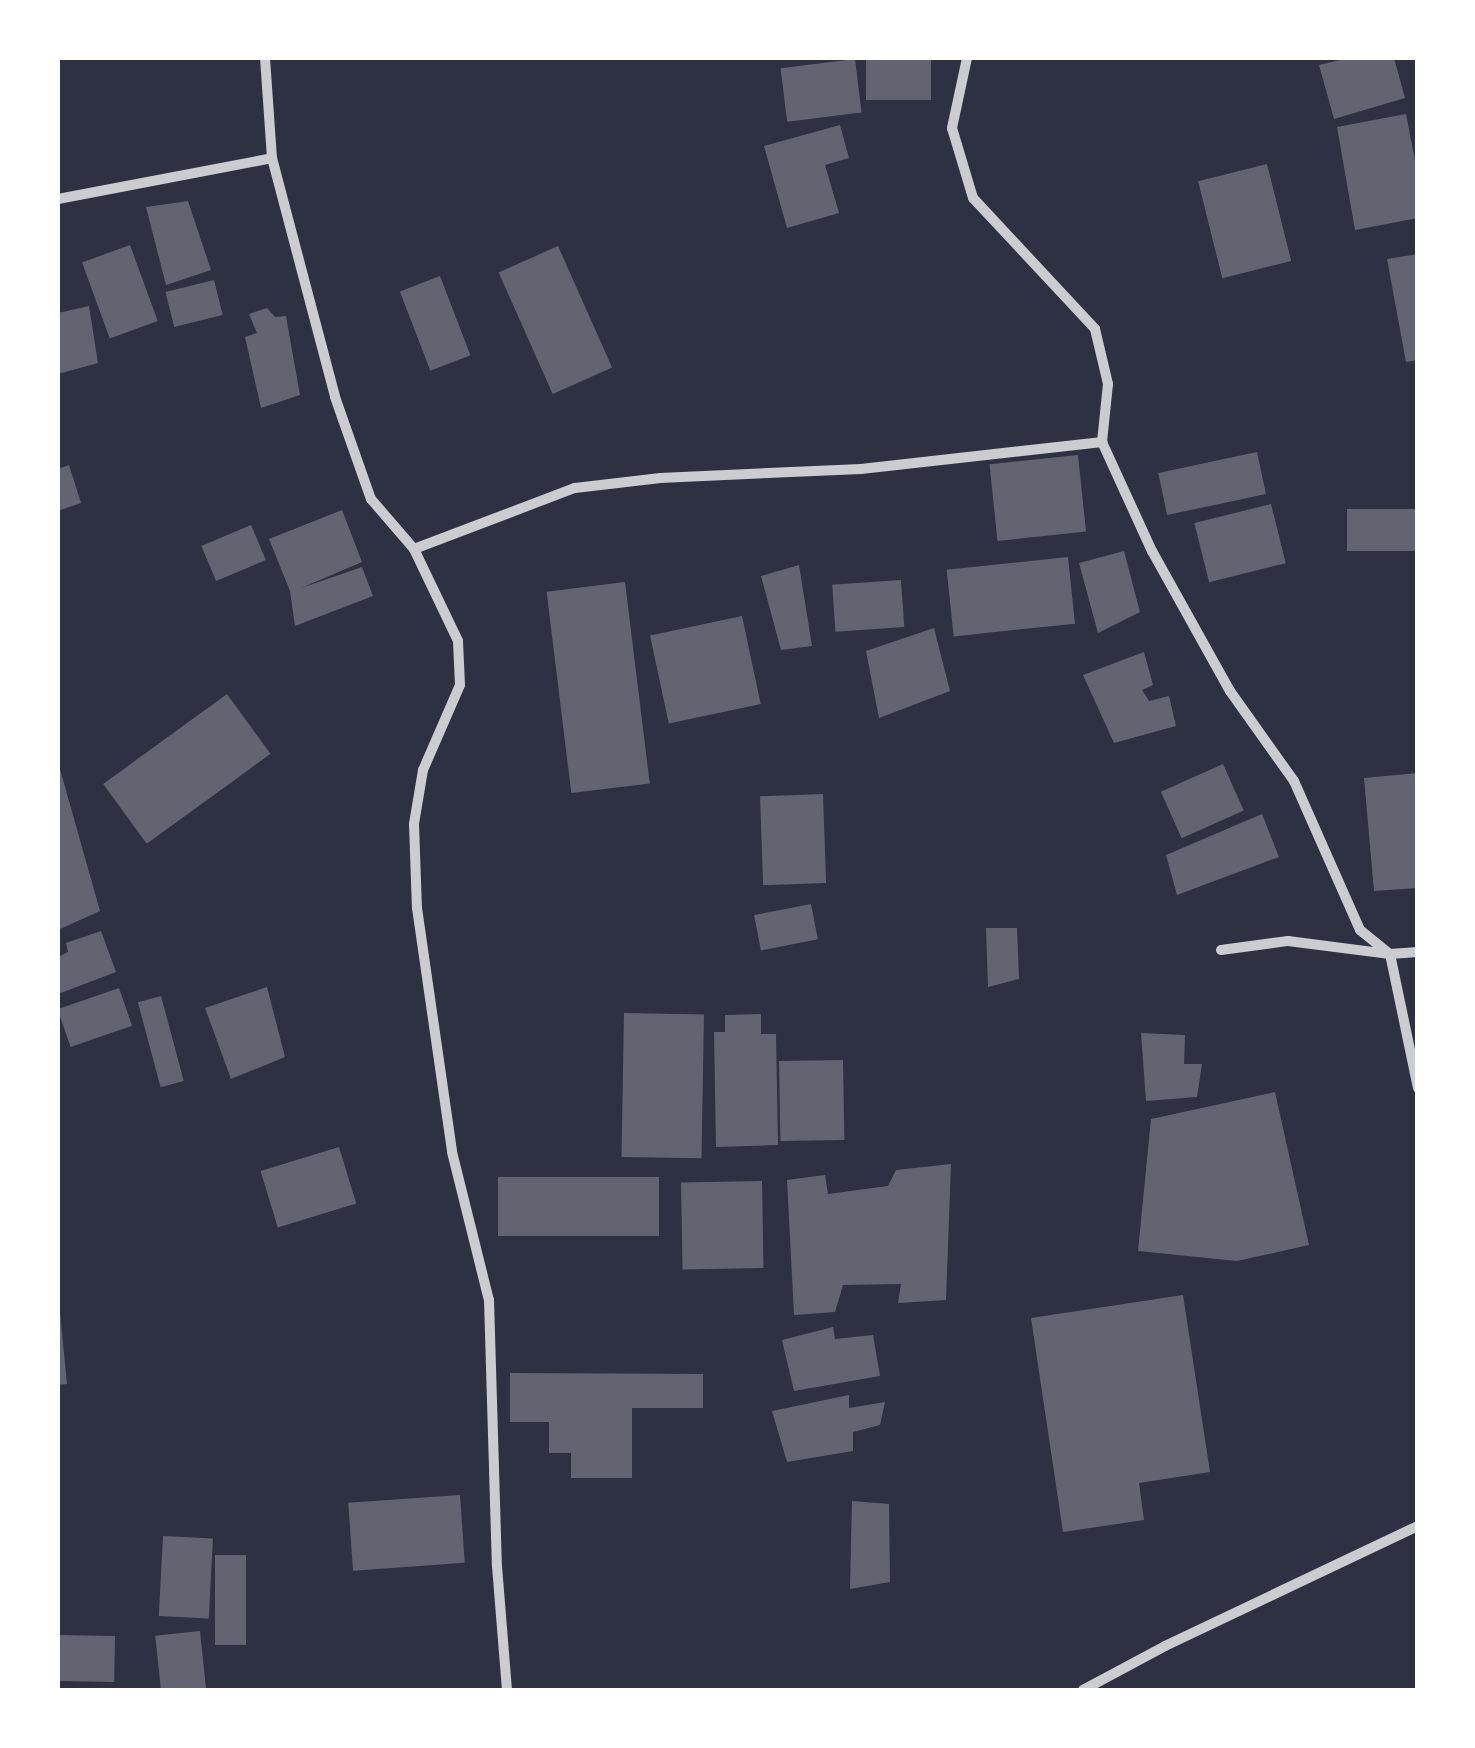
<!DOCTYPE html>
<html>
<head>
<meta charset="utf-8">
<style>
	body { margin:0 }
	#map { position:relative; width:1475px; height:1748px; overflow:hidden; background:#2d3142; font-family:"Crimson Pro",serif }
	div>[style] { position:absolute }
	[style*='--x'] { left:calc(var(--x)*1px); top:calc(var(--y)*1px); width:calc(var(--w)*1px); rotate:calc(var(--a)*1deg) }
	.building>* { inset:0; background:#626471; transform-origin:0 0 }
	.minor>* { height:10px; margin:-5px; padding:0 5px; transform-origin:5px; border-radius:5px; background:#caccd0 }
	span { translate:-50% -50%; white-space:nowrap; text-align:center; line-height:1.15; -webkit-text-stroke:8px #fff; paint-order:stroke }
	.frame { position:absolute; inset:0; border:60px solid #fff; pointer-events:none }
</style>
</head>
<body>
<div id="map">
	<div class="building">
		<div style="left:866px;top:58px;width:65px;height:42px"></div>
		<div style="clip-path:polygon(1348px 58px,1394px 58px,1405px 98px,1334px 119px,1319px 65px)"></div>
		<div style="left:855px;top:59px;width:54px;height:75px;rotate:83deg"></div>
		<div style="clip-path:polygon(1406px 114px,1418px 176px,1418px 218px,1355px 230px,1337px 127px)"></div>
		<div style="clip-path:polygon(840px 125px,849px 158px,825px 165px,839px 213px,787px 228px,764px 146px)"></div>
		<div style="left:1267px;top:164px;width:100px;height:71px;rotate:76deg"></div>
		<div style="clip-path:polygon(188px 201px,211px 270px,166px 285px,146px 207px)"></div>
		<div style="left:130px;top:245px;width:81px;height:51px;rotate:70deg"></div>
		<div style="left:558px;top:246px;width:133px;height:65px;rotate:66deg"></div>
		<div style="clip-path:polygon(1418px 254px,1418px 360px,1406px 362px,1387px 259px)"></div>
		<div style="left:440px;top:276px;width:85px;height:43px;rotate:69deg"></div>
		<div style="left:214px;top:280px;width:36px;height:50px;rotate:76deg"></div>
		<div style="clip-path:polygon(89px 306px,98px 363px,58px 374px,58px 313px)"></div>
		<div style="clip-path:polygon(267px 308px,275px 317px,286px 316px,300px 395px,261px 408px,245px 337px,257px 333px,249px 314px)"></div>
		<div style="left:1257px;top:452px;width:43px;height:101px;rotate:78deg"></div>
		<div style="left:1078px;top:455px;width:77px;height:89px;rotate:84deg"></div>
		<div style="clip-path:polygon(69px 465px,81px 503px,58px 511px,58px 469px)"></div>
		<div style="left:1271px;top:504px;width:61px;height:79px;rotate:76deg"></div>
		<div style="left:1418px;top:509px;width:42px;height:71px;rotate:90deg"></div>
		<div style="clip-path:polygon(342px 510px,362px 562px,301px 588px,362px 567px,373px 596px,295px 626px,290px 591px,269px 539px)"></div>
		<div style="left:251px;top:525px;width:38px;height:54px;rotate:67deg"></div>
		<div style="clip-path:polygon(1124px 551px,1140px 612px,1098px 633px,1079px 563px)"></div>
		<div style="left:1068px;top:557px;width:67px;height:122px;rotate:84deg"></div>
		<div style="clip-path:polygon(799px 565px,812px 646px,781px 650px,761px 576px)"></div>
		<div style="left:901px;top:580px;width:47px;height:69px;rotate:86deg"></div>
		<div style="left:625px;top:582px;width:203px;height:79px;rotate:83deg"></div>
		<div style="left:742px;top:616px;width:90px;height:94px;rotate:78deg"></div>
		<div style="clip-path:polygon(934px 628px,950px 691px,879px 718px,866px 651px)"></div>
		<div style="clip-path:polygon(1144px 652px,1153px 685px,1142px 690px,1149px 701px,1169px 696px,1176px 726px,1114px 743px,1083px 675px)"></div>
		<div style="left:227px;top:694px;width:74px;height:153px;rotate:54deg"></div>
		<div style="clip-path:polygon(58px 762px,100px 911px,58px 930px)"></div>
		<div style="left:1223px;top:764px;width:51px;height:68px;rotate:66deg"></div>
		<div style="clip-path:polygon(1418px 773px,1418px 888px,1374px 891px,1364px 778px)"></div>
		<div style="left:823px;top:794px;width:89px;height:63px;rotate:88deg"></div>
		<div style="clip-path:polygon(1262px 814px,1279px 857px,1177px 895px,1166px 855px)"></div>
		<div style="left:811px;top:904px;width:36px;height:58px;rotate:79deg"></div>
		<div style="clip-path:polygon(986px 928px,1017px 928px,1019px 979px,988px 987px)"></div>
		<div style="clip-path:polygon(101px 931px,116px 972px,58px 994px,58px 957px,68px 952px,66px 943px)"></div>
		<div style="clip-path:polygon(267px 987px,285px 1057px,231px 1079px,205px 1008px)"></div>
		<div style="left:119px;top:988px;width:40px;height:65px;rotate:71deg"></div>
		<div style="left:161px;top:996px;width:88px;height:24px;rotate:75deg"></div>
		<div style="left:624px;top:1013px;width:80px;height:144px;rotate:1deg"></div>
		<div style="clip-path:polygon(761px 1014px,761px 1034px,776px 1034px,778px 1145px,716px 1147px,714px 1032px,725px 1032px,725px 1015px)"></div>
		<div style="clip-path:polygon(1141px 1033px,1185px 1035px,1184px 1064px,1202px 1064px,1197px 1097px,1146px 1101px)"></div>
		<div style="left:843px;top:1060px;width:80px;height:64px;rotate:89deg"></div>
		<div style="clip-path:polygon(1275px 1092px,1309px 1245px,1237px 1261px,1138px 1251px,1151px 1119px)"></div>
		<div style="left:339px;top:1147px;width:59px;height:82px;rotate:73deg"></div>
		<div style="clip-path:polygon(951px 1164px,946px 1300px,898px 1303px,901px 1284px,843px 1285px,835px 1312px,794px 1315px,787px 1180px,825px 1175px,828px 1194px,888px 1186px,896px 1170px)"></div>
		<div style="left:498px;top:1177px;width:161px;height:59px"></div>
		<div style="left:762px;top:1181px;width:87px;height:81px;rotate:89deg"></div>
		<div style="clip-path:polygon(58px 1292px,67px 1384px,58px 1385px)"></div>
		<div style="clip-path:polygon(1183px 1295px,1210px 1472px,1139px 1483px,1144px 1520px,1063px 1532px,1031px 1318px)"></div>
		<div style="clip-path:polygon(833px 1327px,835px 1339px,873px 1335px,880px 1376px,794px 1391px,782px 1340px)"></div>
		<div style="clip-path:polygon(510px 1373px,703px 1374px,703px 1408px,632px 1408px,632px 1478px,571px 1478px,571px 1453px,549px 1453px,549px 1422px,510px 1422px)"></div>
		<div style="clip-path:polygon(849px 1395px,849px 1408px,885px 1402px,880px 1425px,853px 1432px,853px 1451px,787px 1462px,772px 1411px)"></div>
		<div style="left:460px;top:1495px;width:68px;height:112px;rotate:86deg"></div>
		<div style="clip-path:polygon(852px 1501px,889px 1504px,890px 1582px,850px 1589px)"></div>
		<div style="left:163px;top:1536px;width:50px;height:80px;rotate:3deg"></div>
		<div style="left:215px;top:1555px;width:31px;height:90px"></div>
		<div style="left:200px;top:1631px;width:59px;height:45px;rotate:84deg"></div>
		<div style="left:58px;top:1635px;width:57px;height:46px;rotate:1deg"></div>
	</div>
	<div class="minor">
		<div style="--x:265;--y:58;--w:100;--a:86"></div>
		<div style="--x:272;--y:158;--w:247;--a:75.2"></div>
		<div style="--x:335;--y:397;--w:108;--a:70.6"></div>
		<div style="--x:371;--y:499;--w:66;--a:49.3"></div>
		<div style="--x:414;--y:549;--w:102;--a:64.4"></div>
		<div style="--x:458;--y:641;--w:44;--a:87.4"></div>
		<div style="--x:460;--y:685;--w:93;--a:113.5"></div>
		<div style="--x:423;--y:770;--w:55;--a:99.5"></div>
		<div style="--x:414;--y:824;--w:84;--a:88"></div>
		<div style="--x:417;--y:908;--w:246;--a:81.8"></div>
		<div style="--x:452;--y:1152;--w:153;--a:76"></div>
		<div style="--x:489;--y:1300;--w:266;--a:88.3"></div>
		<div style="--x:497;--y:1566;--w:124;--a:85.4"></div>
		<div style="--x:967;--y:58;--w:72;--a:102.1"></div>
		<div style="--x:952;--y:128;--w:73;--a:73.3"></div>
		<div style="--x:973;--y:198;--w:179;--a:47"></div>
		<div style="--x:1095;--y:329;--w:57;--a:76.7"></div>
		<div style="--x:1108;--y:384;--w:58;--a:95.9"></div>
		<div style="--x:1102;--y:442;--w:120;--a:65.4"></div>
		<div style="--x:1152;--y:551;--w:160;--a:60.9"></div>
		<div style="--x:1230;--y:691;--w:110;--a:54.6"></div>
		<div style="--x:1294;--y:781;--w:163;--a:66.1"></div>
		<div style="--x:1360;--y:930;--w:38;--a:39"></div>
		<div style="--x:1390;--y:954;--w:137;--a:78.2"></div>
		<div style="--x:58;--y:199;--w:218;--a:-10.8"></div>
		<div style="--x:414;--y:549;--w:172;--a:-20.8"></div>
		<div style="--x:575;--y:488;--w:86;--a:-6.7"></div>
		<div style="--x:660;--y:478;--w:201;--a:-2.6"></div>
		<div style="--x:861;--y:469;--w:243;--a:-6.4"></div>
		<div style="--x:1221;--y:950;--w:68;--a:-7.7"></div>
		<div style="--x:1288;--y:941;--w:103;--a:7.3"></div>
		<div style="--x:1390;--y:954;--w:28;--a:-4"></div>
		<div style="--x:1083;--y:1690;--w:93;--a:-28.2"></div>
		<div style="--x:1165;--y:1646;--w:280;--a:-25.4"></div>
	</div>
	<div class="frame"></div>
</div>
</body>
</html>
